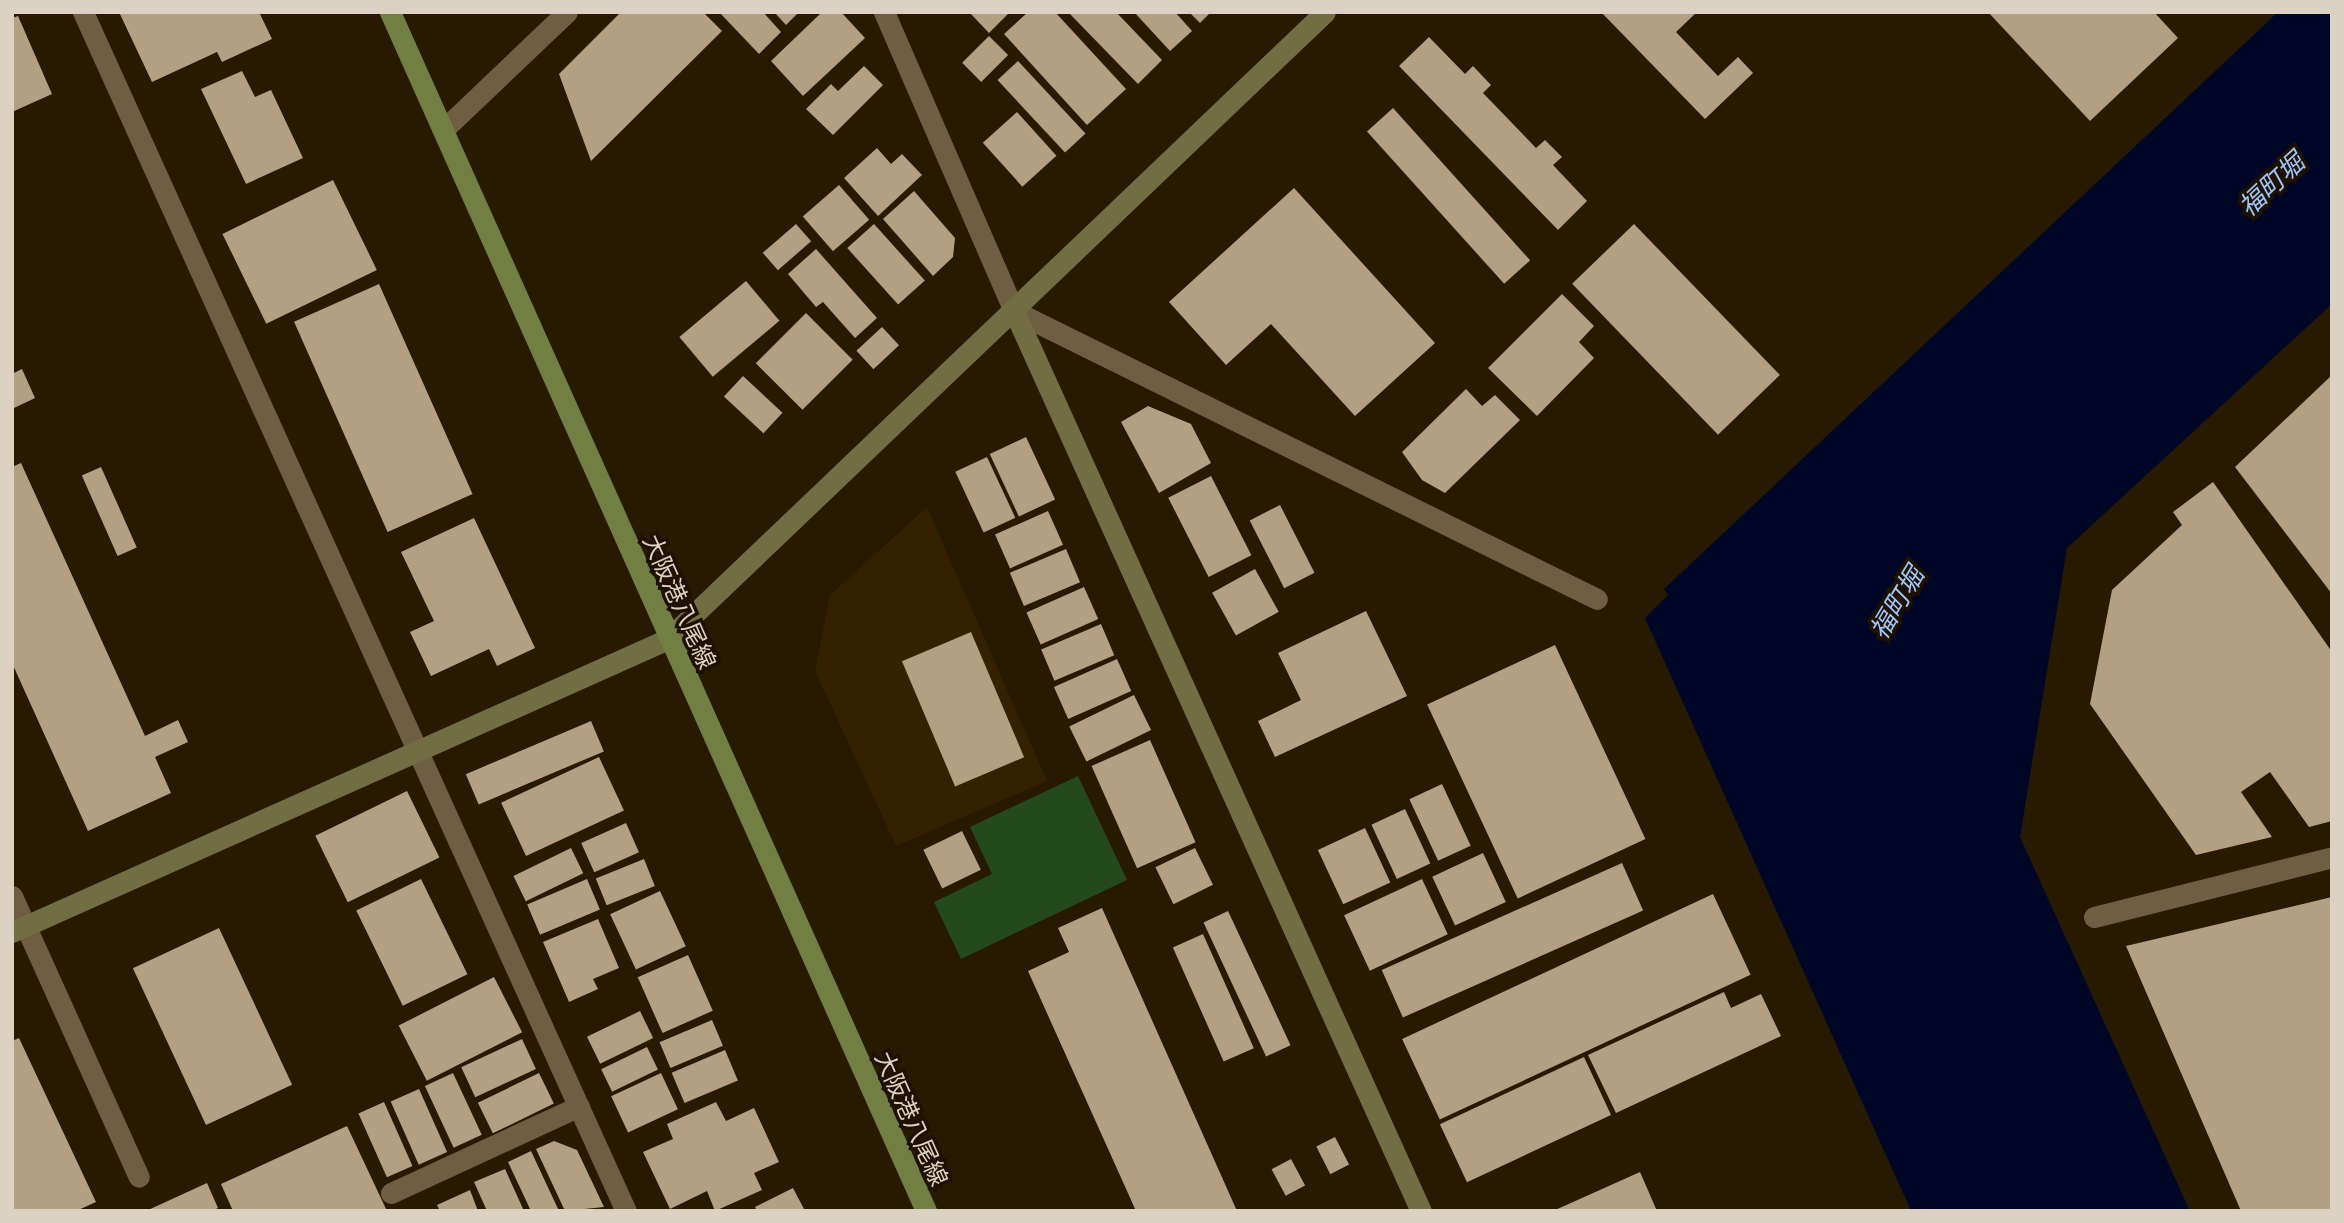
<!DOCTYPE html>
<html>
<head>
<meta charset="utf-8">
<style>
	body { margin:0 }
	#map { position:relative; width:2344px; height:1223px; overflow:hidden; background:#281901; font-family:Literata,"Noto Sans JP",serif }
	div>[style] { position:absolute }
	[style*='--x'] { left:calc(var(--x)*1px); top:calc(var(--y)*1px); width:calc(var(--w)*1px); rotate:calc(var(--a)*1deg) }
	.built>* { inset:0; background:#342100 }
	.green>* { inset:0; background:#25491f }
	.water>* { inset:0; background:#000726 }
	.building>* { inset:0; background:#b3a083; transform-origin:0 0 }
	.lane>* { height:21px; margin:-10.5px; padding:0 10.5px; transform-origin:10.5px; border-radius:10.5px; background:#705e43 }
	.street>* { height:21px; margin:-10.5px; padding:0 10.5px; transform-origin:10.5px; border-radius:10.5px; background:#705e43 }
	.secondary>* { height:21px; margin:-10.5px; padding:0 10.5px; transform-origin:10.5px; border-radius:10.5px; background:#716e43 }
	.primary>* { height:21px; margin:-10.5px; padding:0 10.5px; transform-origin:10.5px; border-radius:10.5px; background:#727f43 }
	span { translate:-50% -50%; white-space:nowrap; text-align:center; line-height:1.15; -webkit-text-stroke:7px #1f1000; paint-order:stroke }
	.street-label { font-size:24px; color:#dcd2c3 }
	.water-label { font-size:26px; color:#9cc6fc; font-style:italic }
	.frame { position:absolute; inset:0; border:14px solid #dcd2c3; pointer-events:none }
</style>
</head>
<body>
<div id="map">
	<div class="built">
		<div style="clip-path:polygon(927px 507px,1047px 781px,896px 846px,815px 671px,830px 595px)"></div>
	</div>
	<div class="green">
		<div style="clip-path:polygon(1078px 776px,1127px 880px,961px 959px,934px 902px,992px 874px,970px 827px)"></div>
	</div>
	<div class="water">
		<div style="clip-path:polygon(2278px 12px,2332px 12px,2332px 304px,2067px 548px,2020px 837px,2190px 1211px,1911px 1211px,1645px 618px,1668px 595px,1664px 589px)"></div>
	</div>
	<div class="building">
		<div style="clip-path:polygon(119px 12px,259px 12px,272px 39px,222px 62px,217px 52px,152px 82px)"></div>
		<div style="clip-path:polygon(621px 12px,703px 12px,722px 31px,591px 161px,559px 74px)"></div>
		<div style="clip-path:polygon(719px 12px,763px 12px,781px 32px,759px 54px)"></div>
		<div style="clip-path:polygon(774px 12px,799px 12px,786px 25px)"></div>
		<div style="clip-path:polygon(822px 12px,841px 12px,865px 38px,803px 96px,771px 61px)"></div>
		<div style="clip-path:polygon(969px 12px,1010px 12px,989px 33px)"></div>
		<div style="clip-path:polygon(1028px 12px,1055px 12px,1126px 89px,1087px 125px,1004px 34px)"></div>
		<div style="clip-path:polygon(1068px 12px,1116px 12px,1162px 60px,1138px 84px)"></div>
		<div style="clip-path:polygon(1134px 12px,1175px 12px,1192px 31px,1170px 51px)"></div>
		<div style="clip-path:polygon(1189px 12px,1211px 12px,1200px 23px)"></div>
		<div style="clip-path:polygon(1601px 12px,1697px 12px,1676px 32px,1718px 76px,1738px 57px,1753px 73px,1705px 119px)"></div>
		<div style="clip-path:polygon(1988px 12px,2154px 12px,2178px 38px,2090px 121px)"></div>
		<div style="clip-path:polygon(18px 16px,52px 94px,12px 112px,12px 18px)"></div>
		<div style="left:989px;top:36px;width:27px;height:38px;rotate:45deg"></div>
		<div style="clip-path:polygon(1429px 37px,1465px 74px,1473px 66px,1491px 85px,1483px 93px,1536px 148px,1545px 140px,1562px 157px,1553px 165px,1587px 201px,1558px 230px,1399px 66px)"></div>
		<div style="left:1018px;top:61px;width:99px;height:28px;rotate:47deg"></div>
		<div style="clip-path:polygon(864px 66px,883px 85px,833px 135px,806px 109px,831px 84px,838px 91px)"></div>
		<div style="clip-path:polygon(242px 71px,255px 97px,271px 90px,303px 158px,246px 184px,201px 89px)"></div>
		<div style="left:1393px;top:108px;width:205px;height:35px;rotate:48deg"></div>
		<div style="left:1017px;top:112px;width:59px;height:46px;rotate:48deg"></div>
		<div style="clip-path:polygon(877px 148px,891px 164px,902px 154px,922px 175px,878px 216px,844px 178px)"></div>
		<div style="left:333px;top:180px;width:100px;height:123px;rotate:64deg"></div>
		<div style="left:839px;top:185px;width:46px;height:48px;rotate:49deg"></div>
		<div style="clip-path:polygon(1294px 188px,1435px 343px,1355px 416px,1271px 324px,1226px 365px,1169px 302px)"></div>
		<div style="clip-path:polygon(914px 191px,955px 238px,953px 257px,933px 276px,883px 219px)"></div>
		<div style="left:796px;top:224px;width:23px;height:44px;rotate:49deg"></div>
		<div style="left:874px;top:224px;width:76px;height:36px;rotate:48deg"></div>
		<div style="left:1634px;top:224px;width:210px;height:86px;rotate:46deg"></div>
		<div style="clip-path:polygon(816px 249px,877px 318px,855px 338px,823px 302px,816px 307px,788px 274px)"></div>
		<div style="left:746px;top:281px;width:52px;height:87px;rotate:50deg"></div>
		<div style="left:379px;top:284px;width:230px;height:93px;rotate:66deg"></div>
		<div style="clip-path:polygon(1562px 294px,1594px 326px,1579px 342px,1594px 358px,1537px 416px,1488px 368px)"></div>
		<div style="left:806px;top:313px;width:66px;height:71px;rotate:45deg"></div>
		<div style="left:882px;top:327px;width:25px;height:35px;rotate:47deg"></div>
		<div style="clip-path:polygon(22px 369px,35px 398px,12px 409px,12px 374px)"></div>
		<div style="clip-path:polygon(2332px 375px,2332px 594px,2235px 467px)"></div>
		<div style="left:743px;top:376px;width:54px;height:28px;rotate:43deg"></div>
		<div style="clip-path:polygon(1466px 389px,1482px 406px,1495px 395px,1520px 420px,1445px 493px,1422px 480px,1402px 452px)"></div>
		<div style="clip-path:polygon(1148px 406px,1191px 424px,1211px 463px,1159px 493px,1121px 422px)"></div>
		<div style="left:1026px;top:437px;width:69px;height:40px;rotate:65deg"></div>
		<div style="left:987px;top:457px;width:67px;height:35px;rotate:65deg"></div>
		<div style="clip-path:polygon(21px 463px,145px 736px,178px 720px,188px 742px,155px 757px,171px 793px,88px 831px,12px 663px,12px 467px)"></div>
		<div style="left:101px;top:467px;width:88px;height:21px;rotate:66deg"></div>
		<div style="left:1211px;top:476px;width:89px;height:48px;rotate:63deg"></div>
		<div style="clip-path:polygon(2213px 482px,2332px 652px,2332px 821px,2309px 827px,2270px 772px,2241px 792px,2272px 837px,2196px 855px,2090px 704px,2112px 590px,2182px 525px,2173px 512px)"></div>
		<div style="left:1280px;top:505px;width:76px;height:34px;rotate:63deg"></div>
		<div style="left:1048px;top:511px;width:37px;height:58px;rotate:66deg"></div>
		<div style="clip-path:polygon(474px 518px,535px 648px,497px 666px,489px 649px,431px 676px,410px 632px,434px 621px,401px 552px)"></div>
		<div style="left:1066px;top:549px;width:36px;height:61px;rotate:67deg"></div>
		<div style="left:1255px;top:569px;width:49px;height:49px;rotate:61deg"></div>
		<div style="left:1084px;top:587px;width:35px;height:63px;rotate:66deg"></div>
		<div style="clip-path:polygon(1366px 611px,1407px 696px,1275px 757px,1258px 721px,1301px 700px,1278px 653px)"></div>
		<div style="left:1101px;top:624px;width:34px;height:65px;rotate:67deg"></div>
		<div style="left:971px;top:632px;width:136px;height:75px;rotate:67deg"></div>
		<div style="left:1555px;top:645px;width:214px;height:141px;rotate:65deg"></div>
		<div style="left:1117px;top:659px;width:35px;height:69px;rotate:66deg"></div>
		<div style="left:1134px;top:695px;width:39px;height:72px;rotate:64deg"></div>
		<div style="left:591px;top:721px;width:33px;height:136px;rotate:67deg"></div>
		<div style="left:1150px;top:740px;width:112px;height:64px;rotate:66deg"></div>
		<div style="left:599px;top:757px;width:59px;height:108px;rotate:65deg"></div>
		<div style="left:1442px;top:784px;width:68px;height:36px;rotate:65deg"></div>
		<div style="left:407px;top:791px;width:74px;height:102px;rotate:64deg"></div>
		<div style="left:1405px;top:809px;width:60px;height:37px;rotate:65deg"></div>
		<div style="left:626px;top:823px;width:32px;height:49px;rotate:66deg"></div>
		<div style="left:1365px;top:828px;width:60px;height:52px;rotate:65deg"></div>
		<div style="left:962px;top:831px;width:43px;height:43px;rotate:64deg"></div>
		<div style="left:571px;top:848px;width:28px;height:64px;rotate:64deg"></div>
		<div style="left:1195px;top:848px;width:41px;height:44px;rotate:64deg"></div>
		<div style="left:1483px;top:853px;width:54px;height:56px;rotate:65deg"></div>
		<div style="left:644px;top:859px;width:29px;height:52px;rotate:68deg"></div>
		<div style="left:1622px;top:863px;width:52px;height:263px;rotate:66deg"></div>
		<div style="left:421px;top:879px;width:106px;height:72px;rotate:64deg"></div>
		<div style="left:587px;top:879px;width:33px;height:65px;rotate:67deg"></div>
		<div style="left:1422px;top:879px;width:61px;height:86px;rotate:65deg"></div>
		<div style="left:660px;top:891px;width:61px;height:55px;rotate:65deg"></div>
		<div style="left:1713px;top:894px;width:89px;height:343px;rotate:65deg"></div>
		<div style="clip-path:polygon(2332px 897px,2332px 1211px,2241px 1211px,2126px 946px)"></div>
		<div style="clip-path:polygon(1102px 908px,1237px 1211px,1136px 1211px,1028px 971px,1069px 952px,1058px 928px)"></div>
		<div style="left:1228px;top:911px;width:148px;height:27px;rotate:65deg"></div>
		<div style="clip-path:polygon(598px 919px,619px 968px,593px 979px,598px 989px,569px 1002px,543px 942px)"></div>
		<div style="left:219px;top:928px;width:173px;height:95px;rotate:65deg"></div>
		<div style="left:1203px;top:934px;width:125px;height:33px;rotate:66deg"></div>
		<div style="left:688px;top:955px;width:61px;height:55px;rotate:66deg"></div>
		<div style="left:494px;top:977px;width:62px;height:107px;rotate:63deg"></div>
		<div style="clip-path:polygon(1724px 992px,1731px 1008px,1761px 994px,1781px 1036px,1616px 1113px,1588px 1055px)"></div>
		<div style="left:640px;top:1011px;width:30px;height:59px;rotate:64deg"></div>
		<div style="left:712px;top:1020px;width:28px;height:57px;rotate:67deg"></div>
		<div style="clip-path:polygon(19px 1038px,96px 1202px,76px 1211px,12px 1211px,12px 1041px)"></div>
		<div style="left:522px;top:1039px;width:33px;height:67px;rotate:65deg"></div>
		<div style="left:647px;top:1047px;width:25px;height:51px;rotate:64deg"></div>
		<div style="left:725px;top:1050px;width:33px;height:58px;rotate:67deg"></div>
		<div style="left:1584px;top:1057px;width:64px;height:159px;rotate:65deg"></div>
		<div style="left:453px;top:1073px;width:68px;height:31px;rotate:65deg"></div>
		<div style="left:539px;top:1073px;width:34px;height:68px;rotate:64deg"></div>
		<div style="left:661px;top:1073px;width:40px;height:55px;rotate:65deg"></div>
		<div style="left:419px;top:1089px;width:69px;height:31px;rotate:66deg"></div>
		<div style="left:384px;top:1102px;width:70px;height:28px;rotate:66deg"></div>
		<div style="clip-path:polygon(716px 1102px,726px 1121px,754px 1108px,779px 1162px,754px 1173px,762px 1190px,715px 1211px,707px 1191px,670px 1209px,643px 1152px,673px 1139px,667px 1124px)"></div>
		<div style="clip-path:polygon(347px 1126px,387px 1211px,233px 1211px,221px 1184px)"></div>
		<div style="left:1335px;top:1137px;width:31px;height:21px;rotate:63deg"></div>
		<div style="clip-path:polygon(554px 1141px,577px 1150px,604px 1207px,565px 1211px,536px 1149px)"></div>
		<div style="clip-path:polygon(531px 1151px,559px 1211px,531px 1211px,508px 1162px)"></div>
		<div style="left:1291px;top:1159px;width:30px;height:22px;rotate:62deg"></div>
		<div style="clip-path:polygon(505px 1169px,524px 1211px,487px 1211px,474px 1182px)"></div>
		<div style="clip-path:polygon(1640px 1172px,1657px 1211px,1553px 1211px)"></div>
		<div style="clip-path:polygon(207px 1183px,218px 1208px,211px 1211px,146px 1211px)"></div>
		<div style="clip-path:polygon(793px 1188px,805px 1211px,757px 1211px,755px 1207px)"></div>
		<div style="clip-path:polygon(470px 1190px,478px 1211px,440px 1211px,437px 1205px)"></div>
	</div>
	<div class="lane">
		<div style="--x:12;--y:896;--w:308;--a:65.7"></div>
	</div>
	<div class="street">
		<div style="--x:83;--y:12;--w:1316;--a:65.64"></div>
		<div style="--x:884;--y:12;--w:326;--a:66.5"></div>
		<div style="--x:1014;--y:311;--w:650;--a:26.29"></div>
		<div style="--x:443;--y:130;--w:171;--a:-43.6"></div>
		<div style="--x:2094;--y:917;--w:245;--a:-14.1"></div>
		<div style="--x:391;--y:1193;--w:207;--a:-24.8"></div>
	</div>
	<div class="secondary">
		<div style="--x:1014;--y:311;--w:988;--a:65.67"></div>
		<div style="--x:12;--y:932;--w:718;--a:-24.07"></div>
		<div style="--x:668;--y:639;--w:908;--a:-43.66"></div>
	</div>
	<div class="primary">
		<div style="--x:390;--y:12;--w:1313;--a:65.91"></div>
	</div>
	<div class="street-label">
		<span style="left:681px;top:601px;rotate:66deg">大阪港八尾線</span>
		<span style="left:913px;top:1118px;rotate:66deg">大阪港八尾線</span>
	</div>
	<div class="water-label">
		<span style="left:2270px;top:183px;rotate:-43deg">福町堀</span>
		<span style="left:1895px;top:602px;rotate:-59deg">福町堀</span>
	</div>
	<div class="frame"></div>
</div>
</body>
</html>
